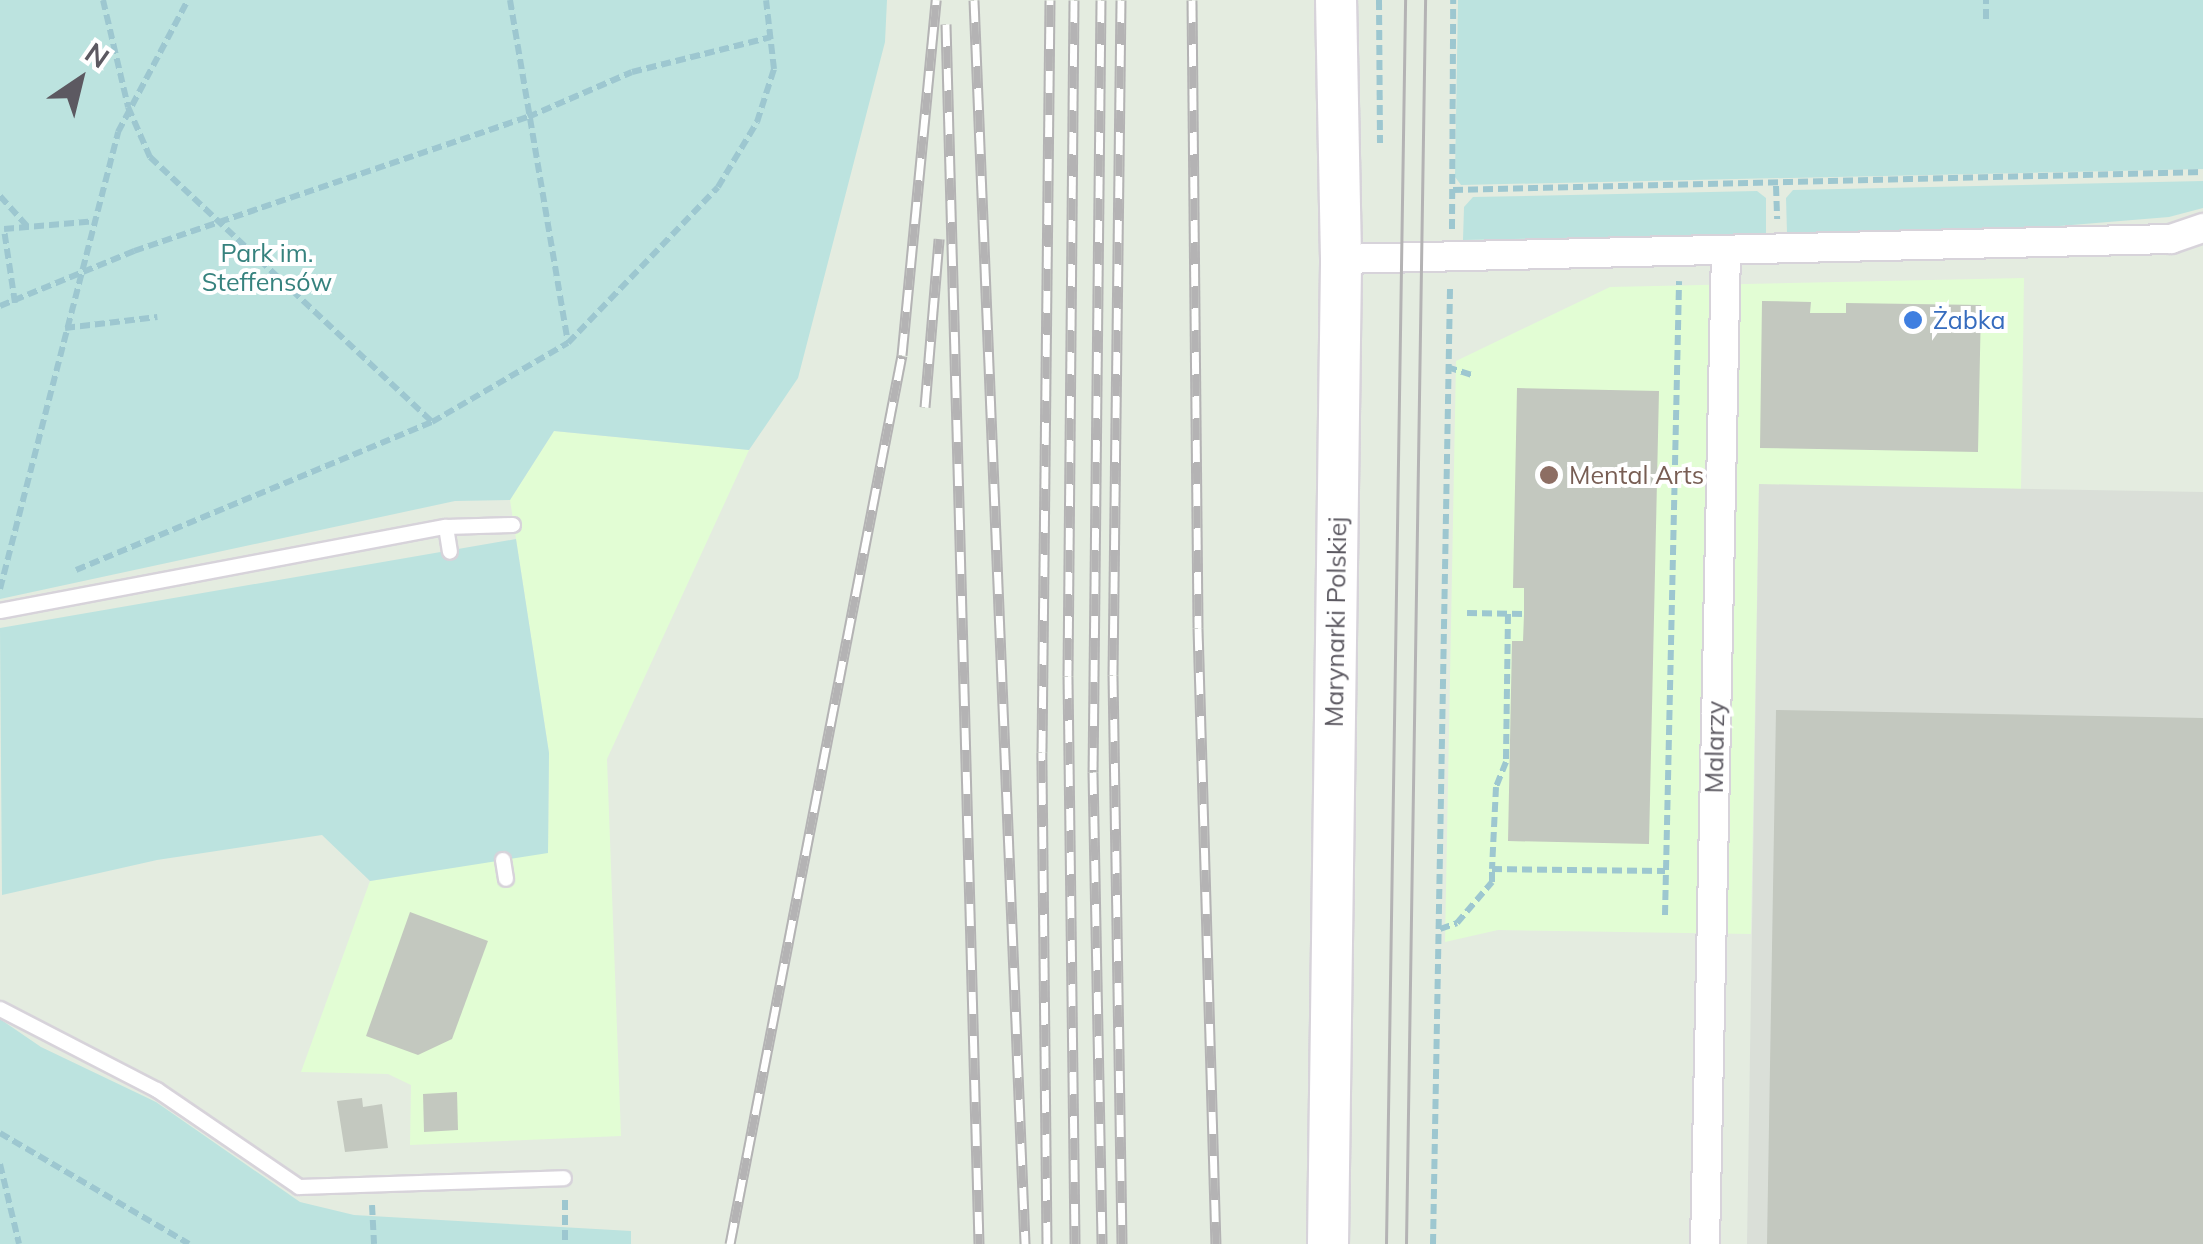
<!DOCTYPE html>
<html>
<head>
<meta charset="utf-8">
<style>
	body { margin:0 }
	#map { position:relative; width:2203px; height:1244px; overflow:hidden; background:#e4ece0; font-family:Mulish,sans-serif }
	div>[style] { position:absolute }
	.commercial>* { inset:0; background:#e2fdd4 }
	.industrial>* { inset:0; background:#dadfd8 }
	.green>* { inset:0; background:#bce3df }
	.building>* { inset:0; background:#c3c8bf }
	.path>* { height:6px; margin-top:-3px; transform-origin:0; background:repeating-linear-gradient(90deg,#9dc7d0 0 10px,transparent 0 15px) }
	.roads { filter:drop-shadow(2px 0 #d7d3da) drop-shadow(-2px 0 #d7d3da) drop-shadow(0 2px #d7d3da) drop-shadow(0 -2px #d7d3da) }
	.service>* { height:14px; margin:-7px; padding:0 7px; transform-origin:7px; border-radius:7px; background:#fff }
	.minor>* { height:28px; margin:-14px; padding:0 14px; transform-origin:14px; border-radius:14px; background:#fff }
	.secondary>* { height:40px; margin:-20px; padding:0 20px; transform-origin:20px; border-radius:20px; background:#fff }
	.tram>* { height:2.5px; margin:-1.25px; padding:0 1.25px; transform-origin:1.25px; border-radius:1.25px; background:#b4b3b4 }
	.rail>* { height:11px; margin-top:-5.5px; transform-origin:0; background:repeating-linear-gradient(90deg,#fff 0 22px,#b4b3b4 0 44px); box-sizing:border-box; border-block:2px solid #b4b3b4 }
	.dots>* { width:28px; height:28px; translate:-50% -50%; box-sizing:border-box; border:5px solid #fff; border-radius:50% }
	span { translate:-50% -50%; white-space:nowrap; text-align:center; line-height:1.15; -webkit-text-stroke:8px #fff; paint-order:stroke }
	.park-label { font-size:25px; color:#36827e }
	.shop-label { font-size:25px; color:#366cbe }
	.left { translate:0 -50%; text-align:left }
	.education-label { font-size:25px; color:#785e54 }
	.street-label { font-size:25px; color:#5c5961 }
	.north { position:absolute; left:30px; top:30px; width:100px; height:100px; -webkit-text-stroke:8px #fff; paint-order:stroke; rotate:35deg; font-size:28px; font-weight:700; line-height:40px; text-align:center; color:#5c5961 }
	.north::after { content:''; display:block; margin:auto; width:35px; height:45px; background:#5c5961; clip-path:polygon(50% 0,100% 100%,50% 72%,0 100%) }
</style>
</head>
<body>
<div id="map">
	<div class="commercial">
		<i style="clip-path:polygon(2024px 278px,2021px 489px,1759px 485px,1751px 934px,1498px 930px,1445px 942px,1456px 361px,1610px 287px)"></i>
		<i style="clip-path:polygon(554px 431px,749px 450px,607px 759px,621px 1136px,410px 1145px,411px 1085px,388px 1074px,301px 1072px,370px 881px,548px 852px,549px 753px,510px 500px)"></i>
	</div>
	<div class="industrial">
		<i style="clip-path:polygon(1759px 484px,2203px 492px,2203px 1244px,1747px 1244px)"></i>
	</div>
	<div class="green">
		<i style="clip-path:polygon(0 0,887px 0,885px 42px,798px 378px,749px 450px,554px 431px,510px 500px,455px 501px,0 599px)"></i>
		<i style="clip-path:polygon(1458px 0,2203px 0,2203px 169px,1461px 185px,1455px 177px)"></i>
		<i style="clip-path:polygon(2203px 181px,2203px 208px,2169px 217px,2035px 228px,1787px 233px,1786px 198px,1793px 190px)"></i>
		<i style="clip-path:polygon(1757px 191px,1766px 198px,1766px 234px,1463px 240px,1464px 207px,1473px 197px)"></i>
		<i style="clip-path:polygon(516px 539px,549px 753px,548px 853px,370px 881px,322px 835px,157px 860px,2px 895px,0 628px)"></i>
		<i style="clip-path:polygon(0 1019px,41px 1047px,156px 1102px,300px 1202px,354px 1215px,631px 1231px,631px 1244px,0 1244px)"></i>
	</div>
	<div class="building">
		<i style="clip-path:polygon(1762px 301px,1811px 302px,1810px 313px,1846px 313px,1846px 303px,1981px 305px,1978px 452px,1760px 448px)"></i>
		<i style="clip-path:polygon(1517px 388px,1659px 391px,1649px 844px,1508px 841px,1512px 641px,1523px 641px,1524px 614px,1524px 588px,1513px 588px)"></i>
		<i style="clip-path:polygon(1776px 710px,2203px 718px,2203px 1244px,1767px 1244px)"></i>
		<i style="clip-path:polygon(410px 912px,488px 941px,452px 1039px,418px 1055px,366px 1036px)"></i>
		<i style="clip-path:polygon(457px 1092px,458px 1130px,424px 1132px,423px 1094px)"></i>
		<i style="clip-path:polygon(362px 1098px,363px 1107px,382px 1104px,388px 1148px,345px 1152px,337px 1101px)"></i>
	</div>
	<div class="path">
		<i style="left:103px;top:0;width:110px;rotate:76.8deg"></i>
		<i style="left:128px;top:107px;width:55px;rotate:66.3deg"></i>
		<i style="left:150px;top:157px;width:387px;rotate:43.2deg"></i>
		<i style="left:510px;top:0;width:348px;rotate:80.4deg"></i>
		<i style="left:1379px;top:0;width:143px;rotate:89.6deg"></i>
		<i style="left:1986px;top:19px;width:19px;rotate:-90deg"></i>
		<i style="left:1776px;top:186px;width:33px;rotate:88deg"></i>
		<i style="left:1453px;top:190px;width:750px;rotate:-1.37deg"></i>
		<i style="left:0;top:196px;width:40px;rotate:48deg"></i>
		<i style="left:1452px;top:229px;width:229px;rotate:-89.7deg"></i>
		<i style="left:15px;top:303px;width:75px;rotate:-98.5deg"></i>
		<i style="left:4px;top:229px;width:93px;rotate:-4.9deg"></i>
		<i style="left:0;top:306px;width:145px;rotate:-22.3deg"></i>
		<i style="left:134px;top:251px;width:416px;rotate:-18.8deg"></i>
		<i style="left:528px;top:117px;width:113px;rotate:-23.4deg"></i>
		<i style="left:632px;top:72px;width:143px;rotate:-14.1deg"></i>
		<i style="left:65px;top:328px;width:93px;rotate:-6.8deg"></i>
		<i style="left:1447px;top:367px;width:29px;rotate:18deg"></i>
		<i style="left:76px;top:570px;width:386px;rotate:-22.6deg"></i>
		<i style="left:432px;top:422px;width:157px;rotate:-30.2deg"></i>
		<i style="left:568px;top:343px;width:216px;rotate:-46.1deg"></i>
		<i style="left:718px;top:187px;width:76px;rotate:-59deg"></i>
		<i style="left:757px;top:122px;width:56px;rotate:-72.2deg"></i>
		<i style="left:774px;top:69px;width:69px;rotate:-96.6deg"></i>
		<i style="left:0;top:589px;width:472px;rotate:-75.5deg"></i>
		<i style="left:118px;top:132px;width:149px;rotate:-62.1deg"></i>
		<i style="left:1467px;top:613px;width:57px;rotate:1deg"></i>
		<i style="left:1508px;top:614px;width:148px;rotate:90.8deg"></i>
		<i style="left:1506px;top:762px;width:27px;rotate:112deg"></i>
		<i style="left:1496px;top:787px;width:82px;rotate:92.8deg"></i>
		<i style="left:1492px;top:869px;width:173px;rotate:0.7deg"></i>
		<i style="left:1665px;top:915px;width:634px;rotate:-88.73deg"></i>
		<i style="left:1440px;top:929px;width:18px;rotate:-19deg"></i>
		<i style="left:1457px;top:923px;width:54px;rotate:-49.5deg"></i>
		<i style="left:1492px;top:882px;width:13px;rotate:-90deg"></i>
		<i style="left:0;top:1133px;width:219px;rotate:30.4deg"></i>
		<i style="left:0;top:1164px;width:82px;rotate:76.6deg"></i>
		<i style="left:565px;top:1200px;width:44px;rotate:90deg"></i>
		<i style="left:372px;top:1205px;width:39px;rotate:87deg"></i>
		<i style="left:1433px;top:1244px;width:958px;rotate:-88.98deg"></i>
	</div>
	<div class="roads">
		<div class="service">
			<i style="left:446px;top:527px;width:25px;rotate:81deg"></i>
			<i style="left:0;top:611px;width:454px;rotate:-10.7deg"></i>
			<i style="left:446px;top:527px;width:67px;rotate:-1.7deg"></i>
			<i style="left:503px;top:860px;width:19px;rotate:81deg"></i>
			<i style="left:0;top:1009px;width:177px;rotate:27.3deg"></i>
			<i style="left:157px;top:1090px;width:172px;rotate:34.3deg"></i>
			<i style="left:299px;top:1187px;width:265px;rotate:-1.9deg"></i>
		</div>
		<div class="minor">
			<i style="left:1341px;top:259px;width:830px;rotate:-1.38deg"></i>
			<i style="left:2171px;top:239px;width:34px;rotate:-19deg"></i>
			<i style="left:1705px;top:1244px;width:994px;rotate:-88.79deg"></i>
		</div>
		<div class="secondary">
			<i style="left:1328px;top:1244px;width:985px;rotate:-89.24deg"></i>
			<i style="left:1341px;top:259px;width:259px;rotate:-91.1deg"></i>
		</div>
	</div>
	<div class="tram">
		<i style="left:1386px;top:1244px;width:1244px;rotate:-89.12deg"></i>
		<i style="left:1406px;top:1244px;width:1244px;rotate:-89.12deg"></i>
	</div>
	<div class="rail">
		<i style="left:974px;top:0;width:1245px;rotate:87.65deg"></i>
		<i style="left:1074px;top:0;width:676px;rotate:90.51deg"></i>
		<i style="left:1068px;top:676px;width:568px;rotate:89.29deg"></i>
		<i style="left:1101px;top:0;width:772px;rotate:90.59deg"></i>
		<i style="left:1093px;top:772px;width:472px;rotate:88.9deg"></i>
		<i style="left:1121px;top:0;width:675px;rotate:90.68deg"></i>
		<i style="left:1113px;top:675px;width:569px;rotate:89.09deg"></i>
		<i style="left:1192px;top:0;width:628px;rotate:89.45deg"></i>
		<i style="left:1198px;top:628px;width:616px;rotate:88.33deg"></i>
		<i style="left:946px;top:24px;width:1220px;rotate:88.45deg"></i>
		<i style="left:925px;top:407px;width:169px;rotate:-85.2deg"></i>
		<i style="left:730px;top:1244px;width:905px;rotate:-79.05deg"></i>
		<i style="left:902px;top:355px;width:357px;rotate:-84.5deg"></i>
		<i style="left:1047px;top:1244px;width:492px;rotate:-90.6deg"></i>
		<i style="left:1042px;top:752px;width:752px;rotate:-89.39deg"></i>
	</div>
	<div class="dots">
		<i style="left:1913px;top:320px;background:#3f7fe0"></i>
		<i style="left:1549px;top:475px;background:#8d6e63"></i>
	</div>
	<div class="park-label">
		<span style="left:267px;top:268px">Park im.<br>Steffensów</span>
	</div>
	<div class="shop-label">
		<span class="left" style="left:1933px;top:320px">Żabka</span>
	</div>
	<div class="education-label">
		<span class="left" style="left:1569px;top:475px">Mental Arts</span>
	</div>
	<div class="street-label">
		<span style="left:1336px;top:622px;rotate:-89deg">Marynarki Polskiej</span>
		<span style="left:1715px;top:747px;rotate:-89deg">Malarzy</span>
	</div>
	<div class="north">N</div>
</div>
</body>
</html>
